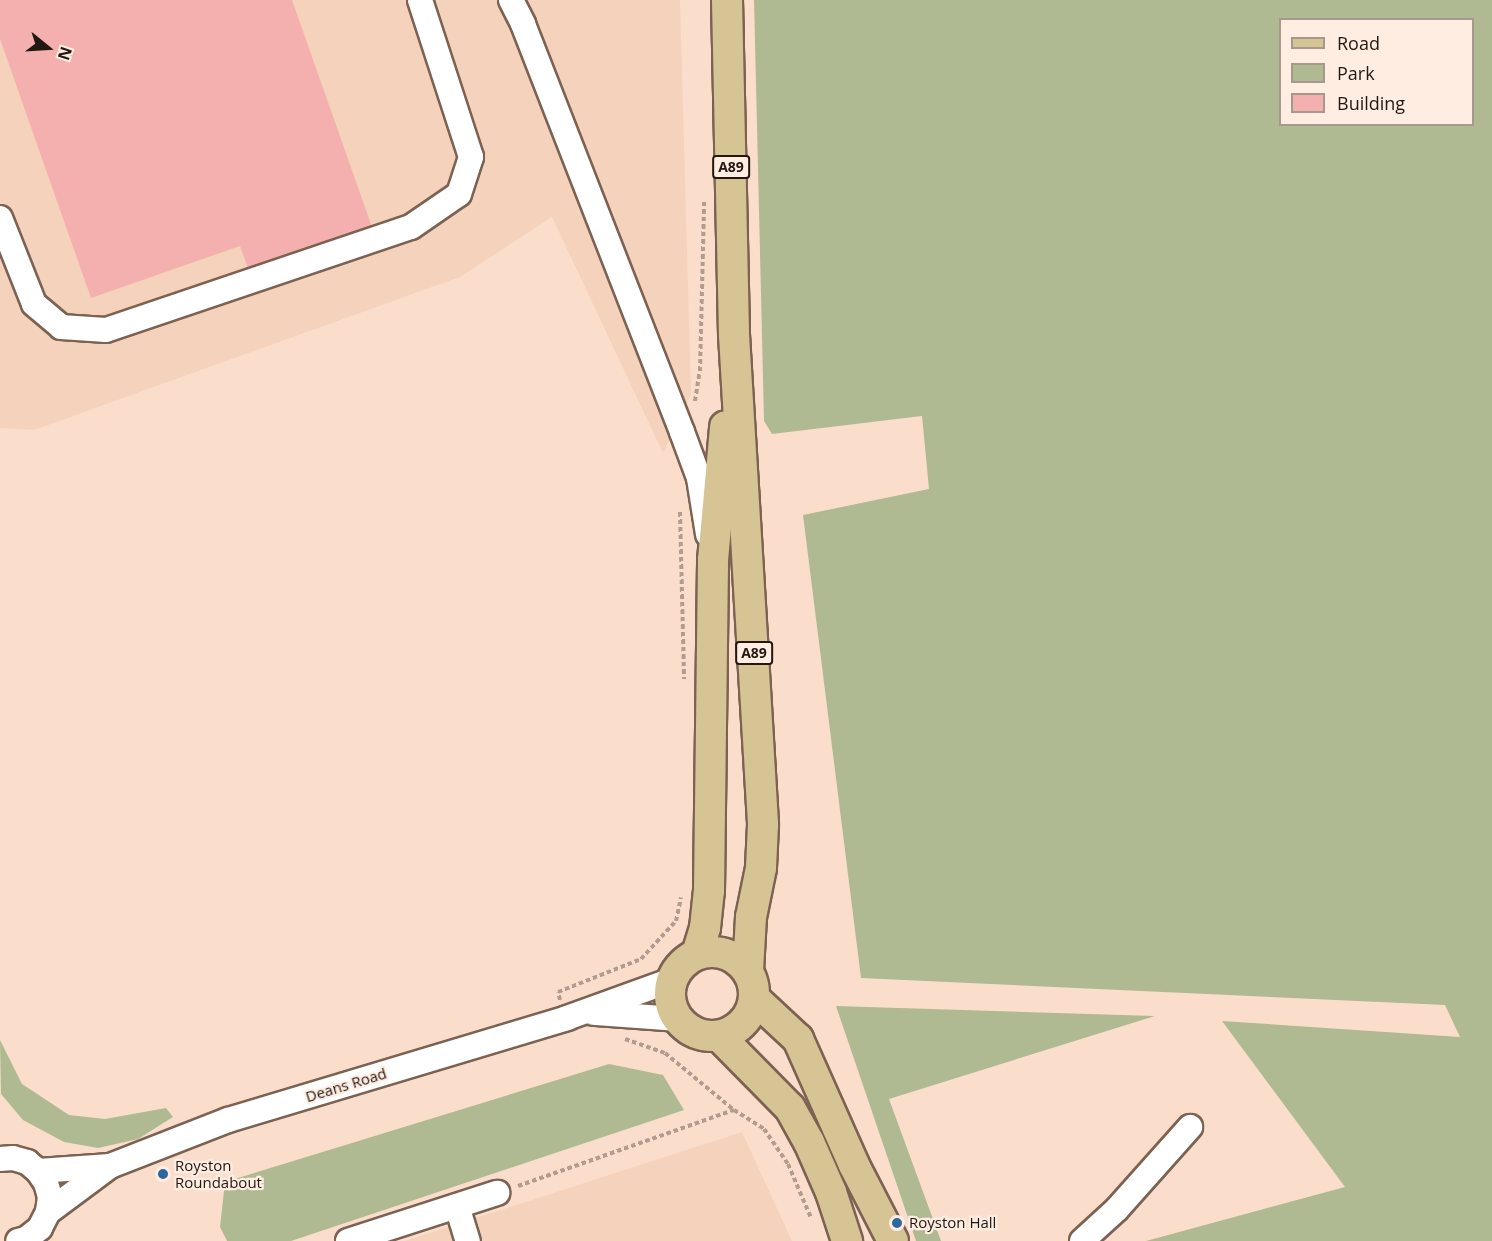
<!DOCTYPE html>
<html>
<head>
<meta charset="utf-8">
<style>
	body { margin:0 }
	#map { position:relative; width:1492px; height:1241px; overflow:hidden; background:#fadecb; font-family:"Open Sans",sans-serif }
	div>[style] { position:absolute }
	.built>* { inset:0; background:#f5d2bb }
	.green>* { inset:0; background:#afba92 }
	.building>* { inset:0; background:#f4b0ae }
	.path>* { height:4px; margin-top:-2px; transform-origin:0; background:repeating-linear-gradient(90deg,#b29c8d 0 4.5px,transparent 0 7.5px) }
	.roads { filter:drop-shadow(2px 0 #7b6252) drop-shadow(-2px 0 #7b6252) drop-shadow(0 2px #7b6252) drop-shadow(0 -2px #7b6252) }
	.minor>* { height:24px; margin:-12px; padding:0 12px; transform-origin:12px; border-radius:12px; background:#fff }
	.major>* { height:30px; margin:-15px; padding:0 15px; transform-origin:15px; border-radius:15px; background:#d7c494 }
	.major>.ring { margin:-15px; padding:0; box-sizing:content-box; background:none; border:30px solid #d7c494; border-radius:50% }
	.dots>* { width:16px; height:16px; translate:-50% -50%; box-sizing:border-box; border:3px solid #ffede2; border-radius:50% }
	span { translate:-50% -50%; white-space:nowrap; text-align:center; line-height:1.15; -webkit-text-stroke:4.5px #ffede2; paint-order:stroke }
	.shield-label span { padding:2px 4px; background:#ffede2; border:2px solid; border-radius:4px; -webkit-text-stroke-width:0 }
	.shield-label { font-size:14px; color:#221811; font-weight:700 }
	.street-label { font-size:15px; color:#221811 }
	.poi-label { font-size:15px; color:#221811 }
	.left { translate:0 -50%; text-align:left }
	.legend { position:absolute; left:1279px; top:18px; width:195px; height:108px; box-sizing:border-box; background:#ffede2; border:2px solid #a7988e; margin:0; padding:8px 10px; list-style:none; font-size:18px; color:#221811 }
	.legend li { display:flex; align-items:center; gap:12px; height:30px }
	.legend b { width:30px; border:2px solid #a7988e }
	.north { position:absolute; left:18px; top:18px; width:60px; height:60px; -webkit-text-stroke:4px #ffede2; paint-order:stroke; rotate:108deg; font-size:16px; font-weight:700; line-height:24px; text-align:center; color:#221811 }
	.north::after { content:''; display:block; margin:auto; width:21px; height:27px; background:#221811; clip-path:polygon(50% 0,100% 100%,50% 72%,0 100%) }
</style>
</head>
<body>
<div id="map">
	<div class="built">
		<i style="clip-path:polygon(0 0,680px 0,691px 394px,663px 453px,552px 217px,460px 277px,34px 430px,0 428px)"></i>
		<i style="clip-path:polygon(742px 1132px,792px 1241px,405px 1241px)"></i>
	</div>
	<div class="green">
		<i style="clip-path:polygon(evenodd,754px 0,1492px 0,1492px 1241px,1146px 1241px,1345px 1187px,1222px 1021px,1460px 1037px,1445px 1005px,861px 978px,803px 515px,929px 489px,922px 416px,772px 434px,764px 421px,754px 0,1280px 20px,1472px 20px,1472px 124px,1280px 124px,1280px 20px)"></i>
		<i style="clip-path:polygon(836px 1006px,1155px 1016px,889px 1099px,941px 1241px,916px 1241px)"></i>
		<i style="clip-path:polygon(0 1040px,22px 1084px,69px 1115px,105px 1119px,166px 1108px,173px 1117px,138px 1139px,98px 1148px,64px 1142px,23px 1120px,1px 1094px)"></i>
		<i style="clip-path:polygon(609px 1064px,663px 1075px,684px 1110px,291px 1241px,227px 1241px,220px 1227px,225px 1182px)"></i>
	</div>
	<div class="building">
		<i style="clip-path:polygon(0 0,292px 0,372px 227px,249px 271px,240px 246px,91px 298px,0 39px)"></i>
	</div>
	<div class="path">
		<i style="left:695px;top:401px;width:30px;rotate:-81deg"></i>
		<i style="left:700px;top:371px;width:169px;rotate:-88.6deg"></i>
		<i style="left:680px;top:512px;width:167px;rotate:88.6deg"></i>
		<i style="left:560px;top:1000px;width:8px;rotate:-104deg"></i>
		<i style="left:558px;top:992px;width:89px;rotate:-21.7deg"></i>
		<i style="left:641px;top:959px;width:52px;rotate:-47.4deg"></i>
		<i style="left:676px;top:921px;width:24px;rotate:-78deg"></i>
		<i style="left:625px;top:1039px;width:42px;rotate:19.3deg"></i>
		<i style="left:665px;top:1053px;width:89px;rotate:39.6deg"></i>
		<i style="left:734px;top:1110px;width:36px;rotate:32deg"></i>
		<i style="left:764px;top:1129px;width:42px;rotate:55.6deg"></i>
		<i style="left:788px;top:1164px;width:59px;rotate:66.9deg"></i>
		<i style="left:518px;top:1186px;width:229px;rotate:-19.4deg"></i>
	</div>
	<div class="roads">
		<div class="minor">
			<i style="left:511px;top:0;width:27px;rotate:63deg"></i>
			<i style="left:523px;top:24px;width:438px;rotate:68.7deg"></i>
			<i style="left:682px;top:432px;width:49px;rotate:69.7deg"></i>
			<i style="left:699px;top:478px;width:57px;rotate:80.9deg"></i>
			<i style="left:0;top:218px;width:92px;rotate:68.4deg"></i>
			<i style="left:34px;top:304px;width:35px;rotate:40deg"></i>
			<i style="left:61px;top:327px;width:45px;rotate:3.8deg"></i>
			<i style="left:106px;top:330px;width:322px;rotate:-18.7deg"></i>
			<i style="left:411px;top:227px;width:58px;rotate:-34.5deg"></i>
			<i style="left:459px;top:194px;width:39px;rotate:-72deg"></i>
			<i style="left:471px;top:157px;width:165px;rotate:-108deg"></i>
			<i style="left:594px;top:1013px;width:84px;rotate:4.1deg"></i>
			<i style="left:0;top:1159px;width:13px;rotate:-4deg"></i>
			<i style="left:13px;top:1158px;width:15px;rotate:16deg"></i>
			<i style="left:27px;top:1162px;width:14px;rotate:39deg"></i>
			<i style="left:38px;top:1171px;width:14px;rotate:56deg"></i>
			<i style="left:46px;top:1183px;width:15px;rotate:74deg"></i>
			<i style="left:50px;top:1197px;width:15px;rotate:98deg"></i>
			<i style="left:48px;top:1212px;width:18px;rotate:117deg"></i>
			<i style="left:40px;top:1228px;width:18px;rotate:142deg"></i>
			<i style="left:26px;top:1239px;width:8px;rotate:166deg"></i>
			<i style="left:38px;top:1171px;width:72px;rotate:-4deg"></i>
			<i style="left:457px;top:1206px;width:37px;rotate:73deg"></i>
			<i style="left:48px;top:1212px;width:77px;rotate:-36.6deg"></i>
			<i style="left:110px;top:1166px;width:127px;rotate:-21.3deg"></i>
			<i style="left:228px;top:1120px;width:354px;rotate:-16.7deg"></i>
			<i style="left:567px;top:1018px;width:112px;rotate:-19.9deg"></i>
			<i style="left:348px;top:1241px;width:157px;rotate:-17.9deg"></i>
			<i style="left:1082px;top:1241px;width:47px;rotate:-42.4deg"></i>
			<i style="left:1117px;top:1209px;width:110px;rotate:-48.3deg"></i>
		</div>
		<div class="major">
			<i style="left:727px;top:0;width:335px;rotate:88.8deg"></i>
			<i style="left:734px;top:335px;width:491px;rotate:86.6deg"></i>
			<i style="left:763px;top:825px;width:43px;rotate:92.7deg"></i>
			<i style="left:761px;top:868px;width:50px;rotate:101.5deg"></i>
			<i style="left:751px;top:917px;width:53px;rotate:93.2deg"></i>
			<i class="ring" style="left:670px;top:952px;width:54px;height:54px"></i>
			<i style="left:697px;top:954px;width:27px;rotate:-73deg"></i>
			<i style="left:705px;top:928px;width:37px;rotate:-84deg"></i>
			<i style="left:709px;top:891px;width:331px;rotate:-89.3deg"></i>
			<i style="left:713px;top:560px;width:134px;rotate:-84.8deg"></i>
			<i style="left:755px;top:999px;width:59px;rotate:42.9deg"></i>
			<i style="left:798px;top:1039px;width:138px;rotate:66deg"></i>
			<i style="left:854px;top:1165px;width:85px;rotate:62.8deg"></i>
			<i style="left:719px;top:1036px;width:101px;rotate:45.4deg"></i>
			<i style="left:790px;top:1108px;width:39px;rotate:61deg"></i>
			<i style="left:809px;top:1142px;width:55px;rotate:66.3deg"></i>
			<i style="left:831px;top:1192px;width:52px;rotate:71.9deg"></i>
		</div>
	</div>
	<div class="dots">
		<i style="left:163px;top:1174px;background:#2a689f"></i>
		<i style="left:897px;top:1223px;background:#2a689f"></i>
	</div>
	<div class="shield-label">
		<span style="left:731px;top:167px">A89</span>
		<span style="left:754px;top:653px">A89</span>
	</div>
	<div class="street-label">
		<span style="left:346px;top:1085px;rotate:-17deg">Deans Road</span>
	</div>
	<div class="poi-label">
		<span class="left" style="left:175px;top:1174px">Royston<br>Roundabout</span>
		<span class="left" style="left:909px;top:1223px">Royston Hall</span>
	</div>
	<ul class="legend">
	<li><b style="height:8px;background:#d7c494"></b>Road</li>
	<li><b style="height:16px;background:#afba92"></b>Park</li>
	<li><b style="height:16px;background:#f4b0ae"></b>Building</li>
	</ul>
	<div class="north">N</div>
</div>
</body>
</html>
